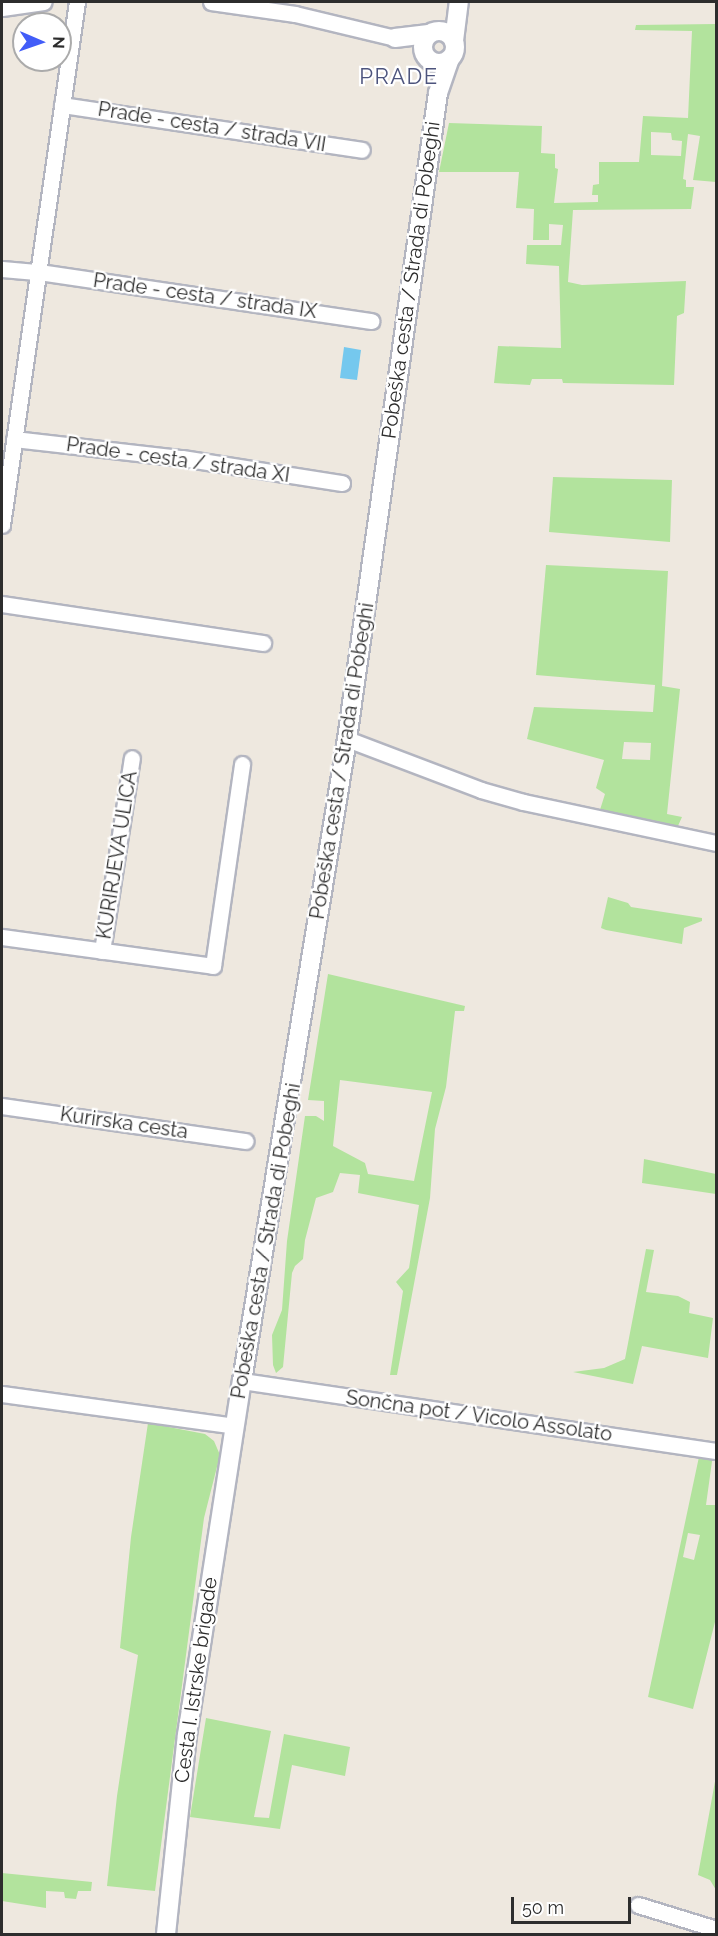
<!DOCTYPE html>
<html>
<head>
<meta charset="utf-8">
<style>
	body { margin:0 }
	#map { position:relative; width:718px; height:1936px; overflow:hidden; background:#eee8df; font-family:Raleway,sans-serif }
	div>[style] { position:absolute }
	.green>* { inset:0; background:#b2e39d }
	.water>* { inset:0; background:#75c8ee }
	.roads { filter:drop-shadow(2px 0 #b3b5c0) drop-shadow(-2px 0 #b3b5c0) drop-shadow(0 2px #b3b5c0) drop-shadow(0 -2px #b3b5c0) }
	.minor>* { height:15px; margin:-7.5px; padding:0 7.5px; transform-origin:7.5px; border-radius:7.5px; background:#fff }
	.tertiary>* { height:18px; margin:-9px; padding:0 9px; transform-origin:9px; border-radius:9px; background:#fff }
	.tertiary>.ring { margin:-9px; padding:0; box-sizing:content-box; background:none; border:18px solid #fff; border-radius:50% }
	span { translate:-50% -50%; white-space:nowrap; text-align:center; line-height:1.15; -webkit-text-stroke:4.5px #fff; paint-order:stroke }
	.street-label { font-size:20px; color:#2d2d2d }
	.quarter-label { font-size:22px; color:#4d547d; letter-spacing:1.5px }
	.frame { position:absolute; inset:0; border:3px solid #2d2d2d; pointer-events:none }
	.north { position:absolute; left:12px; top:12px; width:60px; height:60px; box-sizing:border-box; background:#fff; border:2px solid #ababab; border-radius:50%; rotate:92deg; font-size:16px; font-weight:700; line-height:24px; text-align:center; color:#2d2d2d }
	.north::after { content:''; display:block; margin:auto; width:21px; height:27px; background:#425df8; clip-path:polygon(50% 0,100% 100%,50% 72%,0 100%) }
	.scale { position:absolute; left:511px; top:1897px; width:120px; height:27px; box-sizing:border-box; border:3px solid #2d2d2d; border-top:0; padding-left:8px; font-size:18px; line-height:21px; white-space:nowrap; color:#2d2d2d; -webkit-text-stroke:4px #fff; paint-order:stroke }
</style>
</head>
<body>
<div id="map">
	<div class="green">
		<i style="clip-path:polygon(evenodd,716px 24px,716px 182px,693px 180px,700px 136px,688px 134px,683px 179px,686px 180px,686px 187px,694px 187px,691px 209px,573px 210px,568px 282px,582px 285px,686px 281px,684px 313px,677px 316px,674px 385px,563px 383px,562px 379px,532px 379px,530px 385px,494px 383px,498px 346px,561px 348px,559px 266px,526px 264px,527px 245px,561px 245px,563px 225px,549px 224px,549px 240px,533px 240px,534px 209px,516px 208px,519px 172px,439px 172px,449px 123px,542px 126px,541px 153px,555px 154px,555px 168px,558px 169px,554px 203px,598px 202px,598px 195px,592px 195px,593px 185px,599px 184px,599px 162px,639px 162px,643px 116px,688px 118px,692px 31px,635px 30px,636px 25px,716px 24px,651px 132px,671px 133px,672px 140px,682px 141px,681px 156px,651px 155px,651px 132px)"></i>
		<i style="clip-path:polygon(553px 477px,672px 480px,670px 542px,549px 532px)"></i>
		<i style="clip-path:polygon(evenodd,546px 565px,668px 571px,662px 686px,680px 689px,667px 814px,682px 817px,677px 828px,599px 813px,605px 794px,596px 788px,604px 760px,527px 739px,534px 707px,653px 712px,655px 685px,536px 675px,546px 565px,624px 742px,651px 743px,650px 760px,622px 759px,624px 742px)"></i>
		<i style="clip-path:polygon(608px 897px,628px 903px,631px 907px,702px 918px,702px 921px,684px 928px,682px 944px,606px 930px,601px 928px)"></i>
		<i style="clip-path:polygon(evenodd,328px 974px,465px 1006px,464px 1011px,455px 1011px,446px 1087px,435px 1129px,430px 1198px,397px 1375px,390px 1375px,403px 1291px,396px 1282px,409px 1268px,419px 1205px,358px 1193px,360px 1175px,340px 1173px,333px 1192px,316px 1198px,305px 1240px,303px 1259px,295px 1266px,292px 1273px,283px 1367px,276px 1373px,273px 1365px,272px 1335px,282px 1310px,287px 1241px,305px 1116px,316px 1116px,324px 1121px,324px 1101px,308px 1100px,328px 974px,340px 1080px,432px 1092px,414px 1181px,368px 1174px,365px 1163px,333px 1146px,340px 1080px)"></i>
		<i style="clip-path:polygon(644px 1159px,716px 1174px,716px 1194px,642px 1183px)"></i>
		<i style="clip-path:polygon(646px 1249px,654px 1250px,646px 1292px,678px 1296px,690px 1302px,689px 1313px,713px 1318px,708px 1358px,642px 1346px,633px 1384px,573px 1372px,604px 1368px,625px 1359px)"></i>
		<i style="clip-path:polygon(148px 1423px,205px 1434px,214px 1441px,220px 1455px,204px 1518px,155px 1891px,107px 1886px,117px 1796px,138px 1655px,120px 1648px,131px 1537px)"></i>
		<i style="clip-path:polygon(evenodd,700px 1452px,713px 1454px,706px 1505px,716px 1505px,716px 1618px,693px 1709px,648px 1697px,700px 1452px,688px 1533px,700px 1535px,694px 1560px,683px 1557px,688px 1533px)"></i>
		<i style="clip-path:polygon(206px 1718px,271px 1731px,254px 1817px,269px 1818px,284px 1734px,350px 1747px,345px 1776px,292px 1765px,280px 1829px,190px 1817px)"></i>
		<i style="clip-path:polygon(716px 1776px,716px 1890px,710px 1880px,698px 1875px)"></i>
		<i style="clip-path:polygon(2px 1873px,92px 1882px,91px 1891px,78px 1891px,76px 1899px,65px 1898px,64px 1892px,46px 1891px,46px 1908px,2px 1901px)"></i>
	</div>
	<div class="water">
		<i style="clip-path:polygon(344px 347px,361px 350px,357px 380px,340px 378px)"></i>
	</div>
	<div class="roads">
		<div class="minor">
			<i style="left:211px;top:2px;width:85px;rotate:8.1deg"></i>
			<i style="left:295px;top:14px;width:103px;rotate:13.5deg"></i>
			<i style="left:2px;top:8px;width:42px;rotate:-8.1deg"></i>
			<i style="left:62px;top:105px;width:303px;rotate:8.5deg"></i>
			<i style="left:2px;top:269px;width:37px;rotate:5deg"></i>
			<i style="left:39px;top:272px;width:336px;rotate:8.4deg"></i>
			<i style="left:14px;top:439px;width:169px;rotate:6.5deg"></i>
			<i style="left:182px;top:458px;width:162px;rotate:8.9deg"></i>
			<i style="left:2px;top:525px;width:528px;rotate:-81.84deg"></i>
			<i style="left:2px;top:604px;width:264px;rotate:8.5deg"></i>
			<i style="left:347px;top:739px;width:143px;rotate:20.8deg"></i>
			<i style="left:481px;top:790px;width:44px;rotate:15.9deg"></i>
			<i style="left:523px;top:802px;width:197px;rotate:12deg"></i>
			<i style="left:2px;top:937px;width:213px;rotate:7.8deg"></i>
			<i style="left:213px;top:966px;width:204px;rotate:-81.8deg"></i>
			<i style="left:102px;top:951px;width:195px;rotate:-81.2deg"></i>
			<i style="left:2px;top:1106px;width:246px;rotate:8.2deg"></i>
			<i style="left:242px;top:1381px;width:479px;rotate:8.4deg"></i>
			<i style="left:2px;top:1394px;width:235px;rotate:7.8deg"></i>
			<i style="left:638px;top:1905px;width:82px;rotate:17.1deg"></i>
		</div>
		<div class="tertiary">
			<i class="ring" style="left:423px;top:31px;width:14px;height:14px"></i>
			<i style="left:395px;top:38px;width:34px;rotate:-7deg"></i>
			<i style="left:454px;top:41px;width:39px;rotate:-83deg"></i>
			<i style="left:166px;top:1934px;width:200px;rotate:-84deg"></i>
			<i style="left:187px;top:1735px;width:358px;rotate:-81.2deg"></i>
			<i style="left:242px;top:1381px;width:651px;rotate:-80.71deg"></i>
			<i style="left:347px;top:739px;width:652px;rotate:-81.98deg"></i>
			<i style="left:438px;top:93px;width:36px;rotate:-71deg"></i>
		</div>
	</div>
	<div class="street-label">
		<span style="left:212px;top:127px;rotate:9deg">Prade - cesta / strada VII</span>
		<span style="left:411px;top:280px;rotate:-82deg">Pobeška cesta / Strada di Pobeghi</span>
		<span style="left:205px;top:296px;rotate:8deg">Prade - cesta / strada IX</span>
		<span style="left:178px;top:460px;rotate:8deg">Prade - cesta / strada XI</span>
		<span style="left:342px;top:761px;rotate:-81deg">Pobeška cesta / Strada di Pobeghi</span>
		<span style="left:117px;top:855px;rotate:-81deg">KURIRJEVA ULICA</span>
		<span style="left:124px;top:1123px;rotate:8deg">Kurirska cesta</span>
		<span style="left:266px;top:1241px;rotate:-80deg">Pobeška cesta / Strada di Pobeghi</span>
		<span style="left:479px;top:1416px;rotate:8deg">Sončna pot / Vicolo Assolato</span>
		<span style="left:196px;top:1680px;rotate:-82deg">Cesta I. Istrske brigade</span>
	</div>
	<div class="quarter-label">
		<span style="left:399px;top:77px">PRADE</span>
	</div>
	<div class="frame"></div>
	<div class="north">N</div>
	<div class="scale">50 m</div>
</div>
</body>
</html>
